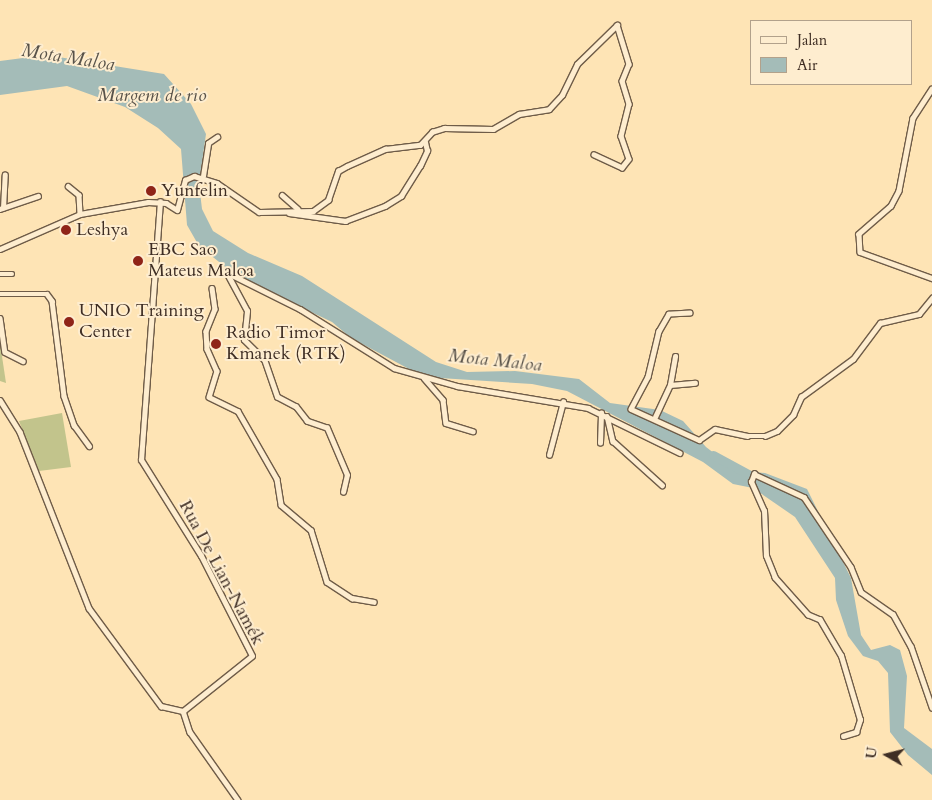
<!DOCTYPE html>
<html>
<head>
<meta charset="utf-8">
<style>
	body { margin:0 }
	#map { position:relative; width:932px; height:800px; overflow:hidden; background:#fee4b5; font-family:Cardo,serif }
	div>[style] { position:absolute }
	.green>* { inset:0; background:#c2c48c }
	.water>* { inset:0; background:#a4bcb8 }
	.river>* { height:9px; margin:-4.5px; padding:0 4.5px; transform-origin:4.5px; border-radius:4.5px; background:#a4bcb8 }
	.roads { filter:drop-shadow(1px 0 #6f5c48) drop-shadow(-1px 0 #6f5c48) drop-shadow(0 1px #6f5c48) drop-shadow(0 -1px #6f5c48) }
	.street>* { height:4.5px; margin:-2.25px; padding:0 2.25px; transform-origin:2.25px; border-radius:2.25px; background:#feedcf }
	.dots>* { width:14px; height:14px; translate:-50% -50%; box-sizing:border-box; border:2px solid #feedcf; border-radius:50% }
	span { translate:-50% -50%; white-space:nowrap; text-align:center; line-height:1.15; -webkit-text-stroke:4px #feedcf; paint-order:stroke }
	.poi-label { font-size:18px; color:#3f2e24 }
	.left { translate:0 -50%; text-align:left }
	.street-label { font-size:18px; color:#3f2e24 }
	.water-label { font-size:19px; color:#585249; font-style:italic }
	.legend { position:absolute; left:750px; top:20px; width:162px; height:65px; box-sizing:border-box; background:#feedcf; border:1px solid #b2a18b; margin:0; padding:6px 9px; list-style:none; font-size:15px; color:#3f2e24 }
	.legend li { display:flex; align-items:center; gap:10px; height:25px }
	.legend b { width:25px; border:1px solid #b2a18b }
	.north { position:absolute; left:862px; top:730px; width:50px; height:50px; -webkit-text-stroke:4px #feedcf; paint-order:stroke; rotate:278deg; font-size:14px; font-weight:700; line-height:20px; text-align:center; color:#3f2e24 }
	.north::after { content:''; display:block; margin:auto; width:18px; height:22px; background:#3f2e24; clip-path:polygon(50% 0,100% 100%,50% 72%,0 100%) }
</style>
</head>
<body>
<div id="map">
	<div class="green">
		<i style="clip-path:polygon(0 343px,6px 383px,0 381px)"></i>
		<i style="clip-path:polygon(62px 413px,71px 467px,39px 471px,19px 421px)"></i>
	</div>
	<div class="water">
		<i style="clip-path:polygon(46px 55px,164px 74px,191px 104px,206px 134px,199px 184px,202px 209px,213px 231px,248px 253px,302px 276px,436px 362px,467px 372px,515px 371px,579px 379px,610px 403px,660px 410px,683px 421px,706px 447px,736px 470px,765px 473px,807px 489px,851px 578px,861px 635px,871px 650px,890px 645px,900px 650px,907px 676px,904px 728px,932px 749px,932px 775px,908px 755px,890px 732px,888px 673px,878px 661px,863px 656px,848px 636px,836px 600px,835px 578px,795px 517px,753px 488px,733px 484px,703px 462px,567px 391px,532px 384px,424px 377px,351px 338px,332px 322px,238px 277px,199px 246px,187px 225px,181px 149px,158px 128px,125px 107px,67px 86px,0 95px,0 61px)"></i>
	</div>
	<div class="river">
		<i style="left:713px;top:455px;width:44px;rotate:28.3deg"></i>
	</div>
	<div class="roads">
		<div class="street">
			<i style="left:932px;top:89px;width:35px;rotate:123deg"></i>
			<i style="left:913px;top:118px;width:74px;rotate:100.9deg"></i>
			<i style="left:899px;top:191px;width:17px;rotate:118deg"></i>
			<i style="left:891px;top:206px;width:43px;rotate:138.8deg"></i>
			<i style="left:859px;top:234px;width:18px;rotate:87deg"></i>
			<i style="left:860px;top:252px;width:77px;rotate:19.9deg"></i>
			<i style="left:203px;top:176px;width:33px;rotate:-81deg"></i>
			<i style="left:208px;top:143px;width:11px;rotate:-34deg"></i>
			<i style="left:68px;top:186px;width:14px;rotate:39deg"></i>
			<i style="left:79px;top:195px;width:19px;rotate:87deg"></i>
			<i style="left:282px;top:195px;width:21px;rotate:41deg"></i>
			<i style="left:3px;top:208px;width:33px;rotate:-87deg"></i>
			<i style="left:0;top:209px;width:40px;rotate:-18.9deg"></i>
			<i style="left:289px;top:213px;width:57px;rotate:8.1deg"></i>
			<i style="left:345px;top:221px;width:43px;rotate:-20.6deg"></i>
			<i style="left:385px;top:206px;width:19px;rotate:-32deg"></i>
			<i style="left:401px;top:196px;width:36px;rotate:-58deg"></i>
			<i style="left:420px;top:166px;width:17px;rotate:-65deg"></i>
			<i style="left:427px;top:151px;width:9px;rotate:-103deg"></i>
			<i style="left:0;top:249px;width:87px;rotate:-23.6deg"></i>
			<i style="left:80px;top:214px;width:69px;rotate:-10deg"></i>
			<i style="left:148px;top:202px;width:18px;rotate:3deg"></i>
			<i style="left:166px;top:203px;width:13px;rotate:32deg"></i>
			<i style="left:177px;top:210px;width:31px;rotate:-75deg"></i>
			<i style="left:185px;top:180px;width:10px;rotate:-24deg"></i>
			<i style="left:194px;top:176px;width:24px;rotate:17deg"></i>
			<i style="left:217px;top:183px;width:51px;rotate:34.6deg"></i>
			<i style="left:259px;top:212px;width:54px;rotate:-1.1deg"></i>
			<i style="left:313px;top:211px;width:19px;rotate:-36deg"></i>
			<i style="left:328px;top:200px;width:31px;rotate:-71deg"></i>
			<i style="left:338px;top:171px;width:10px;rotate:-29deg"></i>
			<i style="left:347px;top:166px;width:42px;rotate:-24.1deg"></i>
			<i style="left:385px;top:149px;width:35px;rotate:-7deg"></i>
			<i style="left:420px;top:145px;width:18px;rotate:-47deg"></i>
			<i style="left:432px;top:132px;width:13px;rotate:-18deg"></i>
			<i style="left:444px;top:128px;width:49px;rotate:1.2deg"></i>
			<i style="left:493px;top:129px;width:30px;rotate:-30deg"></i>
			<i style="left:519px;top:114px;width:30px;rotate:-9deg"></i>
			<i style="left:549px;top:109px;width:19px;rotate:-47deg"></i>
			<i style="left:562px;top:95px;width:34px;rotate:-64deg"></i>
			<i style="left:577px;top:64px;width:56px;rotate:-44.3deg"></i>
			<i style="left:617px;top:25px;width:41px;rotate:72.9deg"></i>
			<i style="left:629px;top:64px;width:18px;rotate:112deg"></i>
			<i style="left:622px;top:81px;width:24px;rotate:73deg"></i>
			<i style="left:629px;top:104px;width:33px;rotate:104deg"></i>
			<i style="left:621px;top:136px;width:24px;rotate:71deg"></i>
			<i style="left:629px;top:159px;width:11px;rotate:128deg"></i>
			<i style="left:622px;top:168px;width:31px;rotate:-155deg"></i>
			<i style="left:0;top:274px;width:12px"></i>
			<i style="left:212px;top:288px;width:21px;rotate:82deg"></i>
			<i style="left:215px;top:309px;width:24px;rotate:112deg"></i>
			<i style="left:206px;top:331px;width:18px;rotate:87deg"></i>
			<i style="left:207px;top:349px;width:24px;rotate:66deg"></i>
			<i style="left:217px;top:371px;width:27px;rotate:107deg"></i>
			<i style="left:209px;top:397px;width:32px;rotate:26deg"></i>
			<i style="left:238px;top:411px;width:78px;rotate:60.2deg"></i>
			<i style="left:277px;top:479px;width:26px;rotate:81deg"></i>
			<i style="left:281px;top:505px;width:39px;rotate:40deg"></i>
			<i style="left:311px;top:530px;width:54px;rotate:72.9deg"></i>
			<i style="left:327px;top:582px;width:30px;rotate:33deg"></i>
			<i style="left:352px;top:598px;width:22px;rotate:10deg"></i>
			<i style="left:0;top:294px;width:47px"></i>
			<i style="left:47px;top:294px;width:9px;rotate:54deg"></i>
			<i style="left:52px;top:301px;width:96px;rotate:82.8deg"></i>
			<i style="left:64px;top:396px;width:31px;rotate:71deg"></i>
			<i style="left:74px;top:425px;width:26px;rotate:54deg"></i>
			<i style="left:690px;top:313px;width:21px;rotate:177deg"></i>
			<i style="left:669px;top:314px;width:20px;rotate:120deg"></i>
			<i style="left:659px;top:331px;width:47px;rotate:103.4deg"></i>
			<i style="left:648px;top:377px;width:36px;rotate:118deg"></i>
			<i style="left:631px;top:409px;width:75px;rotate:24.5deg"></i>
			<i style="left:699px;top:440px;width:19px;rotate:-35deg"></i>
			<i style="left:715px;top:429px;width:33px;rotate:12deg"></i>
			<i style="left:747px;top:436px;width:18px"></i>
			<i style="left:765px;top:436px;width:13px;rotate:-23deg"></i>
			<i style="left:777px;top:431px;width:23px;rotate:-45deg"></i>
			<i style="left:793px;top:415px;width:20px;rotate:-66deg"></i>
			<i style="left:801px;top:397px;width:64px;rotate:-36.2deg"></i>
			<i style="left:853px;top:359px;width:45px;rotate:-53.1deg"></i>
			<i style="left:880px;top:323px;width:40px;rotate:-13deg"></i>
			<i style="left:919px;top:314px;width:21px;rotate:-51deg"></i>
			<i style="left:0;top:318px;width:34px;rotate:82deg"></i>
			<i style="left:5px;top:352px;width:20px;rotate:27deg"></i>
			<i style="left:424px;top:378px;width:29px;rotate:49deg"></i>
			<i style="left:443px;top:400px;width:23px;rotate:83deg"></i>
			<i style="left:446px;top:423px;width:28px;rotate:17deg"></i>
			<i style="left:670px;top:385px;width:25px;rotate:-5deg"></i>
			<i style="left:0;top:400px;width:38px;rotate:58deg"></i>
			<i style="left:20px;top:432px;width:189px;rotate:68.6deg"></i>
			<i style="left:89px;top:608px;width:122px;rotate:53.7deg"></i>
			<i style="left:161px;top:706px;width:23px;rotate:13deg"></i>
			<i style="left:183px;top:711px;width:88px;rotate:-38.6deg"></i>
			<i style="left:252px;top:656px;width:112px;rotate:-117deg"></i>
			<i style="left:201px;top:556px;width:113px;rotate:-122deg"></i>
			<i style="left:141px;top:460px;width:259px;rotate:-85.8deg"></i>
			<i style="left:607px;top:416px;width:26px;rotate:77deg"></i>
			<i style="left:613px;top:441px;width:66px;rotate:41.9deg"></i>
			<i style="left:655px;top:417px;width:35px;rotate:-65deg"></i>
			<i style="left:670px;top:385px;width:29px;rotate:-80deg"></i>
			<i style="left:600px;top:443px;width:30px;rotate:-88deg"></i>
			<i style="left:549px;top:455px;width:55px;rotate:-75.2deg"></i>
			<i style="left:343px;top:492px;width:17px;rotate:-77deg"></i>
			<i style="left:347px;top:475px;width:51px;rotate:-113.1deg"></i>
			<i style="left:327px;top:428px;width:21px;rotate:-161deg"></i>
			<i style="left:307px;top:421px;width:18px;rotate:-128deg"></i>
			<i style="left:296px;top:407px;width:21px;rotate:-152deg"></i>
			<i style="left:277px;top:397px;width:39px;rotate:-109deg"></i>
			<i style="left:264px;top:360px;width:28px;rotate:-135deg"></i>
			<i style="left:244px;top:340px;width:29px;rotate:-84deg"></i>
			<i style="left:247px;top:311px;width:44px;rotate:-118.3deg"></i>
			<i style="left:226px;top:272px;width:83px;rotate:26.6deg"></i>
			<i style="left:300px;top:309px;width:111px;rotate:32.1deg"></i>
			<i style="left:394px;top:368px;width:66px;rotate:15.9deg"></i>
			<i style="left:457px;top:386px;width:133px;rotate:9.5deg"></i>
			<i style="left:588px;top:408px;width:102px;rotate:26.1deg"></i>
			<i style="left:183px;top:711px;width:22px;rotate:72deg"></i>
			<i style="left:190px;top:732px;width:83px;rotate:54.8deg"></i>
			<i style="left:843px;top:736px;width:14px;rotate:-17deg"></i>
			<i style="left:856px;top:732px;width:13px;rotate:-72deg"></i>
			<i style="left:860px;top:720px;width:67px;rotate:-106.5deg"></i>
			<i style="left:841px;top:656px;width:42px;rotate:-120.3deg"></i>
			<i style="left:820px;top:620px;width:13px;rotate:-157deg"></i>
			<i style="left:808px;top:615px;width:50px;rotate:-131.7deg"></i>
			<i style="left:775px;top:578px;width:24px;rotate:-112deg"></i>
			<i style="left:766px;top:556px;width:45px;rotate:-92.5deg"></i>
			<i style="left:764px;top:511px;width:32px;rotate:-114deg"></i>
			<i style="left:751px;top:482px;width:9px;rotate:-69deg"></i>
			<i style="left:754px;top:474px;width:55px;rotate:24.7deg"></i>
			<i style="left:804px;top:497px;width:84px;rotate:56.1deg"></i>
			<i style="left:851px;top:567px;width:27px;rotate:68deg"></i>
			<i style="left:861px;top:592px;width:39px;rotate:35deg"></i>
			<i style="left:893px;top:614px;width:37px;rotate:61deg"></i>
			<i style="left:911px;top:646px;width:65px;rotate:71deg"></i>
		</div>
	</div>
	<div class="dots">
		<i style="left:151px;top:191px;background:#8f2418"></i>
		<i style="left:66px;top:230px;background:#8f2418"></i>
		<i style="left:138px;top:261px;background:#8f2418"></i>
		<i style="left:69px;top:322px;background:#8f2418"></i>
		<i style="left:216px;top:344px;background:#8f2418"></i>
	</div>
	<div class="poi-label">
		<span class="left" style="left:161px;top:191px">Yunfelin</span>
		<span class="left" style="left:76px;top:230px">Leshya</span>
		<span class="left" style="left:148px;top:261px">EBC Sao<br>Mateus Maloa</span>
		<span class="left" style="left:79px;top:322px">UNIO Training<br>Center</span>
		<span class="left" style="left:226px;top:344px">Radio Timor<br>Kmanek (RTK)</span>
	</div>
	<div class="street-label">
		<span style="left:221px;top:573px;rotate:62deg">Rua De Lian-Namék</span>
	</div>
	<div class="water-label">
		<span style="left:68px;top:58px;rotate:9deg">Mota Maloa</span>
		<span style="left:152px;top:96px">Margem de rio</span>
		<span style="left:495px;top:361px;rotate:6deg">Mota Maloa</span>
	</div>
	<ul class="legend">
	<li><b style="height:6px;background:#feedcf"></b>Jalan</li>
	<li><b style="height:14px;background:#a4bcb8"></b>Air</li>
	</ul>
	<div class="north">U</div>
</div>
</body>
</html>
